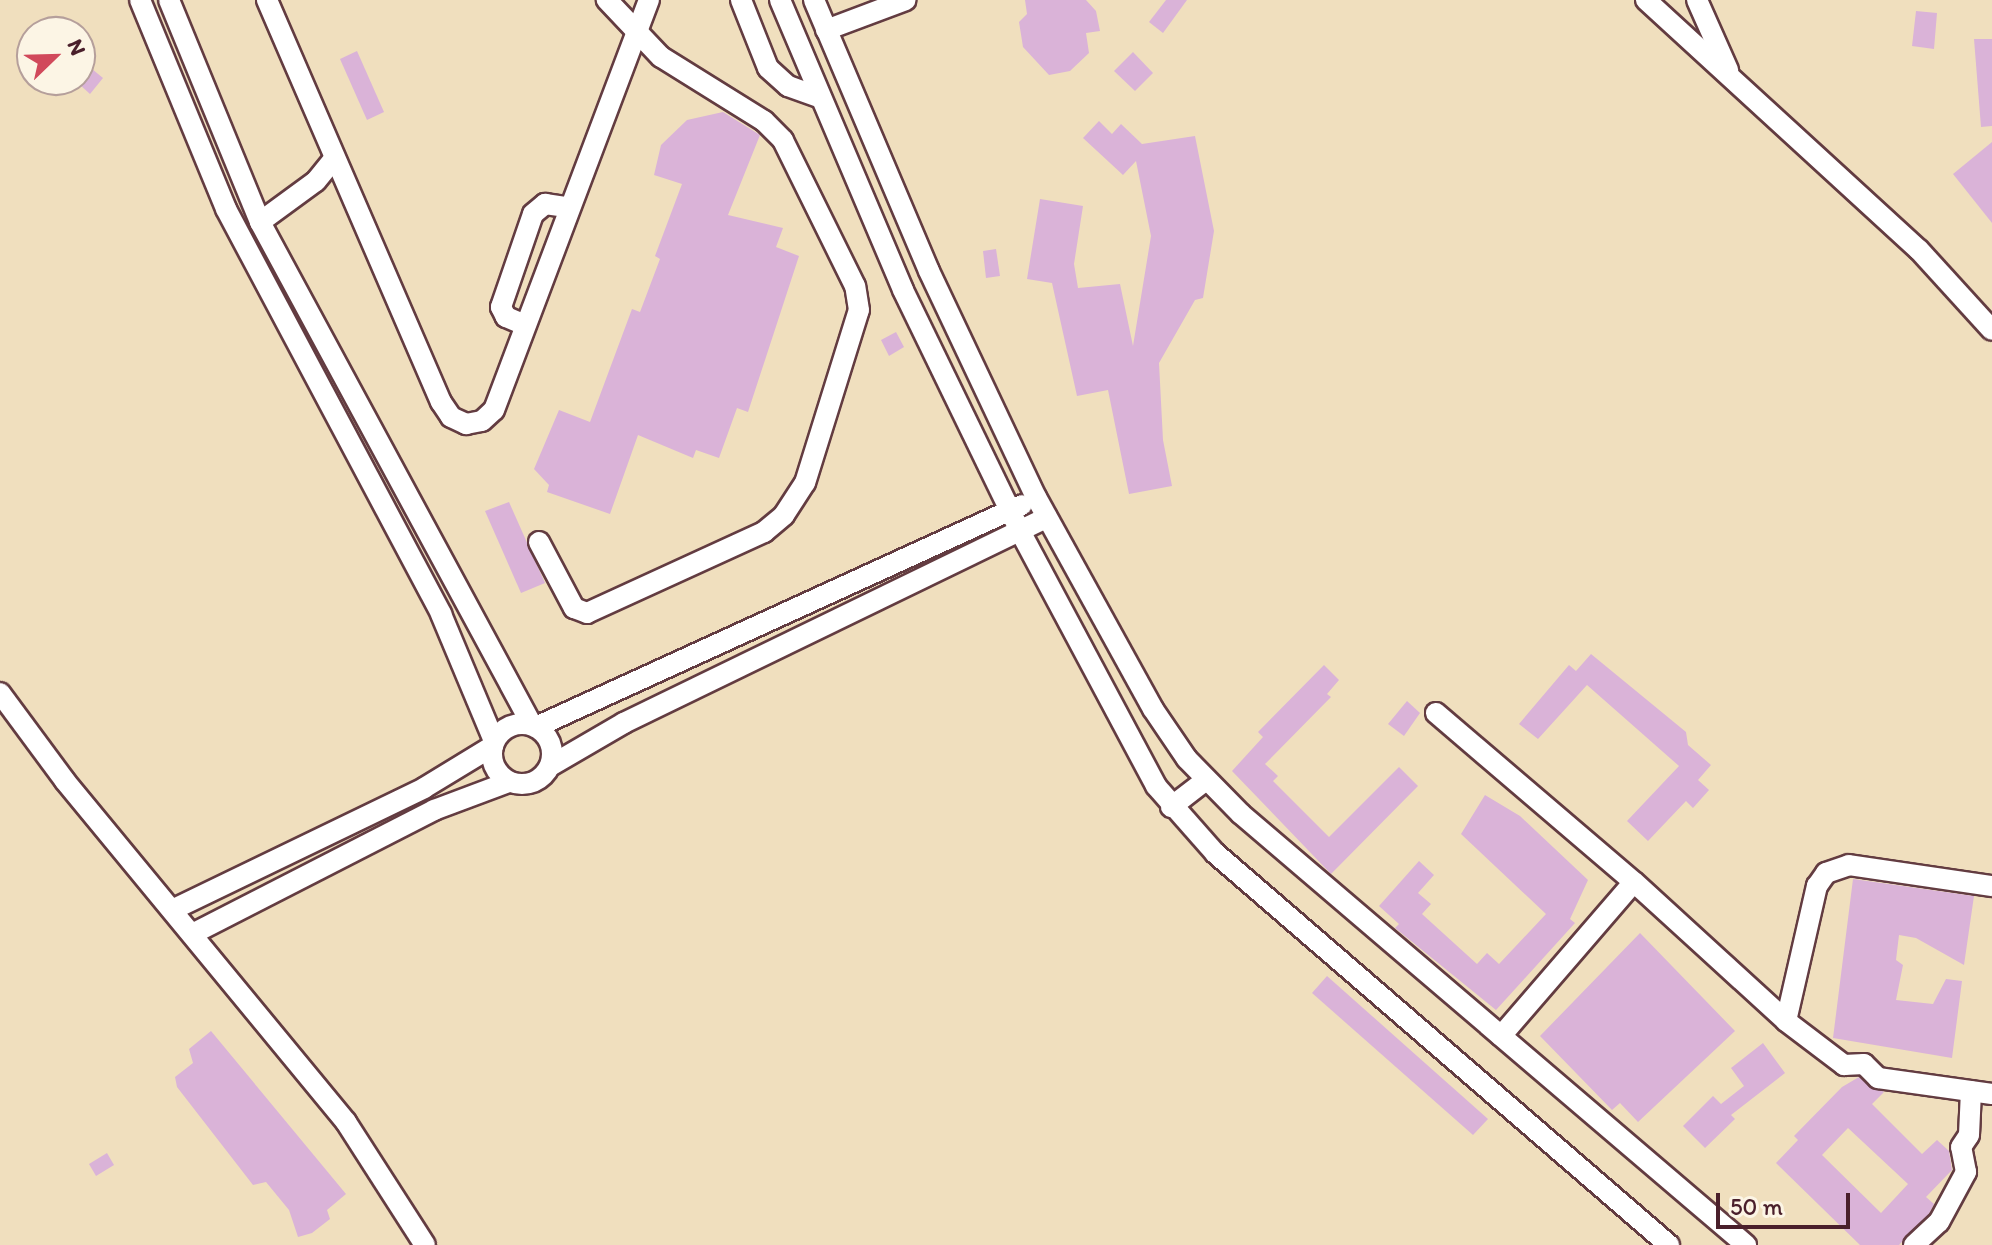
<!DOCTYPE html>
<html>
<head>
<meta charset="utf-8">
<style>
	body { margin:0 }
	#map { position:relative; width:1992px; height:1245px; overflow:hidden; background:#f0dfbe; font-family:Itim,sans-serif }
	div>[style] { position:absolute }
	.building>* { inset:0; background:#dab3d8 }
	.roads { filter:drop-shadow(2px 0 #633c41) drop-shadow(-2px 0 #633c41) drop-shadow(0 2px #633c41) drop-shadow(0 -2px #633c41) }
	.minor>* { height:20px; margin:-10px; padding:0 10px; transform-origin:10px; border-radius:10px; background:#fff }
	.minor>.ring { margin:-10px; padding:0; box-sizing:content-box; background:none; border:20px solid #fff; border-radius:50% }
	span { translate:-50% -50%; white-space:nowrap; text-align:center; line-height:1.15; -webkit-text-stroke:7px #fcf5e5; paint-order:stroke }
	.north { position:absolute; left:16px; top:16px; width:80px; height:80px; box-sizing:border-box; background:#fcf5e5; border:2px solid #b59f9b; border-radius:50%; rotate:67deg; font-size:22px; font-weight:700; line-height:32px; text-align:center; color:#4a1f2b }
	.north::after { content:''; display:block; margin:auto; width:28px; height:36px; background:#d1495b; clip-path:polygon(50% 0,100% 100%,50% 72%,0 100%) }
	.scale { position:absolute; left:1716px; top:1193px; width:134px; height:36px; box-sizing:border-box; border:4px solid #4a1f2b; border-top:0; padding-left:10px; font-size:24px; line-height:28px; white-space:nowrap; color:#4a1f2b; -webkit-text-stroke:6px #fcf5e5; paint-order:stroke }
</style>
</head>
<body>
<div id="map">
	<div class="building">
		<i style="clip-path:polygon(1025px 0,1086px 0,1096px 11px,1100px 31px,1086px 33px,1089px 53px,1070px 71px,1049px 75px,1023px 47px,1019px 22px,1027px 14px)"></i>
		<i style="clip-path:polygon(1166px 0,1187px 0,1163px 33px,1149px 22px)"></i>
		<i style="clip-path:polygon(1916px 11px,1937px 13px,1934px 49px,1912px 46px)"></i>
		<i style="clip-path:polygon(1974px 39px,1992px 39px,1992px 126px,1981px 127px)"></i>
		<i style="clip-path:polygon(357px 51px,384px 112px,367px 120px,340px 59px)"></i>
		<i style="clip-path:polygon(1133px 52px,1153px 73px,1135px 91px,1114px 71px)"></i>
		<i style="clip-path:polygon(92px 69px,103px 78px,90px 94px,79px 84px)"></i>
		<i style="clip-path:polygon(723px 112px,760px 135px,728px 215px,783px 228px,776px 247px,799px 256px,748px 412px,737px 408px,719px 458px,696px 450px,693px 458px,638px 435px,610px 514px,547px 492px,549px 485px,534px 469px,559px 410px,590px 422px,632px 309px,640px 312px,660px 259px,655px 256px,682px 184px,654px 175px,661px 145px,687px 120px)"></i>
		<i style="clip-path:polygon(1099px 121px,1112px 134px,1121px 124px,1142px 144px,1195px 136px,1214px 231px,1203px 298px,1195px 300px,1159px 363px,1163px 440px,1172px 486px,1129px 494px,1108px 390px,1077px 396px,1052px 283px,1027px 279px,1040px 199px,1083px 206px,1074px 264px,1078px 288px,1120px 284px,1133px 346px,1151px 236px,1136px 161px,1123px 175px,1083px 138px)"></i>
		<i style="clip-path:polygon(1992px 142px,1992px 223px,1953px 174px)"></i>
		<i style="clip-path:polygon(996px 249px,1000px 276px,986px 278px,983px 251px)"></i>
		<i style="clip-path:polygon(896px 332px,904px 347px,889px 356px,881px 340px)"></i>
		<i style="clip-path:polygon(509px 502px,545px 583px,521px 593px,485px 511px)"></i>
		<i style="clip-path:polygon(1591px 654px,1686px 732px,1688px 745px,1711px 765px,1698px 780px,1709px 790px,1693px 808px,1686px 801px,1648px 841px,1627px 821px,1679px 766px,1587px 685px,1538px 739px,1519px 724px,1569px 665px,1576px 671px)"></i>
		<i style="clip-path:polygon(1324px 665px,1339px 680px,1327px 694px,1331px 697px,1265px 764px,1278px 776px,1273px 781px,1329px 837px,1399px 767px,1418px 786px,1331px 874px,1232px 771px,1263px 737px,1258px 732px)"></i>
		<i style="clip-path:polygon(1407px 701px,1420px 713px,1404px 736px,1388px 724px)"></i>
		<i style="clip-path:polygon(1485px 795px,1520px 816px,1588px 880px,1570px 919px,1575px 923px,1496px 1010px,1395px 928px,1399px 924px,1379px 906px,1419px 861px,1434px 875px,1418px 893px,1431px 904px,1422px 914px,1477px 964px,1487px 953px,1499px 964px,1546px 914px,1461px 834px)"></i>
		<i style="clip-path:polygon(1853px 879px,1974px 896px,1964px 965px,1916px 938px,1899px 935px,1896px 960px,1903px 965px,1896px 1000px,1933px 1004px,1946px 979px,1962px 981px,1952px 1058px,1833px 1038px)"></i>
		<i style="clip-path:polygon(1640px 933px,1735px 1031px,1638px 1122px,1620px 1103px,1612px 1110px,1540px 1036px)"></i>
		<i style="clip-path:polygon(1327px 976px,1488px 1119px,1473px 1135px,1312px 993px)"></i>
		<i style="clip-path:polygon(211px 1031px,346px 1194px,327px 1210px,330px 1219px,312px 1233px,298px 1237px,289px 1210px,266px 1182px,253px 1185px,177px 1087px,175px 1077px,193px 1063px,189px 1049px)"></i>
		<i style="clip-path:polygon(1763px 1043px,1785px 1073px,1731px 1115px,1735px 1119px,1705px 1148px,1683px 1126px,1713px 1096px,1721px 1104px,1744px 1086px,1731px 1068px)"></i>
		<i style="clip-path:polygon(evenodd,1859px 1077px,1884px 1092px,1872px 1104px,1922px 1154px,1937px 1140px,1949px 1151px,1952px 1170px,1926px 1197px,1934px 1204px,1929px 1214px,1899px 1245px,1860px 1245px,1776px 1163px,1798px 1140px,1794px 1136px,1842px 1087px,1859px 1077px,1848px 1128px,1908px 1184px,1881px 1213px,1822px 1155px,1848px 1128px)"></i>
		<i style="clip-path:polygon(107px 1153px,114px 1165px,96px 1176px,89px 1164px)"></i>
	</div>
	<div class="roads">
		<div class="minor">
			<i style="left:140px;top:0;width:226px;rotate:67.6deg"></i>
			<i style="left:226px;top:209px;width:459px;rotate:62deg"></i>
			<i style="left:441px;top:614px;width:138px;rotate:67.3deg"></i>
			<i style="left:169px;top:0;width:240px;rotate:67.7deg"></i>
			<i style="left:260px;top:222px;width:572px;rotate:61.6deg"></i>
			<i style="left:267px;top:0;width:438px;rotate:66.6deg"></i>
			<i style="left:441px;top:402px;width:18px;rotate:56deg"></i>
			<i style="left:451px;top:417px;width:17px;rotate:25deg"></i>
			<i style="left:466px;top:424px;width:16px;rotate:-11deg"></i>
			<i style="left:482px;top:421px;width:16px;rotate:-43deg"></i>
			<i style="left:494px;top:410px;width:438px;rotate:-69.3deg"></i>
			<i style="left:741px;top:0;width:73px;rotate:68.3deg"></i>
			<i style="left:768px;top:68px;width:27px;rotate:42deg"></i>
			<i style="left:788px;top:86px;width:35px;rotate:20deg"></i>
			<i style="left:780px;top:0;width:315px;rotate:67deg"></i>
			<i style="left:903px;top:290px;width:268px;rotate:64.1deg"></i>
			<i style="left:1020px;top:531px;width:289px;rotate:61.9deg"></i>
			<i style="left:1156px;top:786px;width:89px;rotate:48.6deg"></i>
			<i style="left:1215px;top:853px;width:600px;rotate:40.81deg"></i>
			<i style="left:814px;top:0;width:294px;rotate:67deg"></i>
			<i style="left:929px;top:271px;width:250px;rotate:64.7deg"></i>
			<i style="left:1036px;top:497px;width:242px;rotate:61.1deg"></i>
			<i style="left:1153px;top:709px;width:60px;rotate:55.8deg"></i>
			<i style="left:1187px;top:759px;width:77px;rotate:45.5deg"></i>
			<i style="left:1241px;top:814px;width:664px;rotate:40.48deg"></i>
			<i style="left:1646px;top:0;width:370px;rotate:42.5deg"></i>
			<i style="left:1919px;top:250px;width:108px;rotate:47.6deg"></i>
			<i style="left:1697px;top:0;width:77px;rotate:66.1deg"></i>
			<i style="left:826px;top:30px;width:85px;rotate:-20.6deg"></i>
			<i style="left:260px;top:222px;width:69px;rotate:-36.2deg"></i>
			<i style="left:316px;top:181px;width:28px;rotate:-51deg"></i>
			<i style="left:525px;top:325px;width:21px;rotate:-157deg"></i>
			<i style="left:506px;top:317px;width:11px;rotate:-117deg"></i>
			<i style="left:501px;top:307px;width:98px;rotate:-71deg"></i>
			<i style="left:533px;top:214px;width:16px;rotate:-40deg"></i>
			<i style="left:545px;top:204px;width:22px;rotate:8deg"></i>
			<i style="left:539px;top:542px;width:75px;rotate:62.1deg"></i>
			<i style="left:574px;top:608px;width:14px;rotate:21deg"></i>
			<i style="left:587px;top:613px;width:195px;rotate:-24.6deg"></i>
			<i style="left:764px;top:532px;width:26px;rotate:-40deg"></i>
			<i style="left:784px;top:515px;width:38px;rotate:-57deg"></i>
			<i style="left:805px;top:483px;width:181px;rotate:-72.7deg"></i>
			<i style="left:859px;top:310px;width:24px;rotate:-99deg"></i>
			<i style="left:855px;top:286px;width:163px;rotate:-116.3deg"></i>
			<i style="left:783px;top:140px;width:27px;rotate:-135deg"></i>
			<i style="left:764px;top:121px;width:121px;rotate:-148.1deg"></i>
			<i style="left:661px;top:57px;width:79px;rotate:-133.5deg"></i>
			<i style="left:0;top:693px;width:109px;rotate:53.5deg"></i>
			<i style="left:65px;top:781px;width:442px;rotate:50.5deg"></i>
			<i style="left:346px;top:1122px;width:146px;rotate:57.3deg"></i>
			<i style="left:1436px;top:713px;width:260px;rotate:40.5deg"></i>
			<i style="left:1634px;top:882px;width:206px;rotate:42.4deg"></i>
			<i style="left:1786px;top:1021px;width:73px;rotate:37.2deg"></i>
			<i style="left:1844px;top:1065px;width:20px;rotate:-3deg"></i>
			<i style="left:1864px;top:1064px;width:20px;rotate:45deg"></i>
			<i style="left:1878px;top:1078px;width:115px;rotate:8deg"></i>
			<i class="ring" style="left:492px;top:724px;width:40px;height:40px"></i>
			<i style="left:536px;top:727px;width:534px;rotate:-24.55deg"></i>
			<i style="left:550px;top:766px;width:86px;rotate:-30.2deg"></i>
			<i style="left:624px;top:723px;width:470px;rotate:-25.9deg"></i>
			<i style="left:1171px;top:807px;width:44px;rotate:-37.6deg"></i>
			<i style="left:172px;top:910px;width:280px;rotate:-25.8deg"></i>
			<i style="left:424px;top:788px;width:81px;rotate:-31.3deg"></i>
			<i style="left:194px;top:933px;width:270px;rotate:-27.1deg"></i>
			<i style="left:434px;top:810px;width:80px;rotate:-20.5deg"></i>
			<i style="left:1786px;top:1021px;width:139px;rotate:-77.1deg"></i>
			<i style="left:1817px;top:886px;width:16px;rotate:-55deg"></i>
			<i style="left:1826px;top:873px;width:24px;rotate:-19deg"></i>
			<i style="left:1849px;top:865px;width:145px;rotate:8.4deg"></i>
			<i style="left:1501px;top:1036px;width:203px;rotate:-49.2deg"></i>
			<i style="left:1914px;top:1245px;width:34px;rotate:-43deg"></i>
			<i style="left:1939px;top:1222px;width:57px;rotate:-61.6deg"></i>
			<i style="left:1966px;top:1172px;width:25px;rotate:-101deg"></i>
			<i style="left:1961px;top:1147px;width:14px;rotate:-56deg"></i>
			<i style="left:1969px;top:1135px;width:44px;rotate:-87.4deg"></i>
		</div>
	</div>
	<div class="north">N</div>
	<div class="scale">50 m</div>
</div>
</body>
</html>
